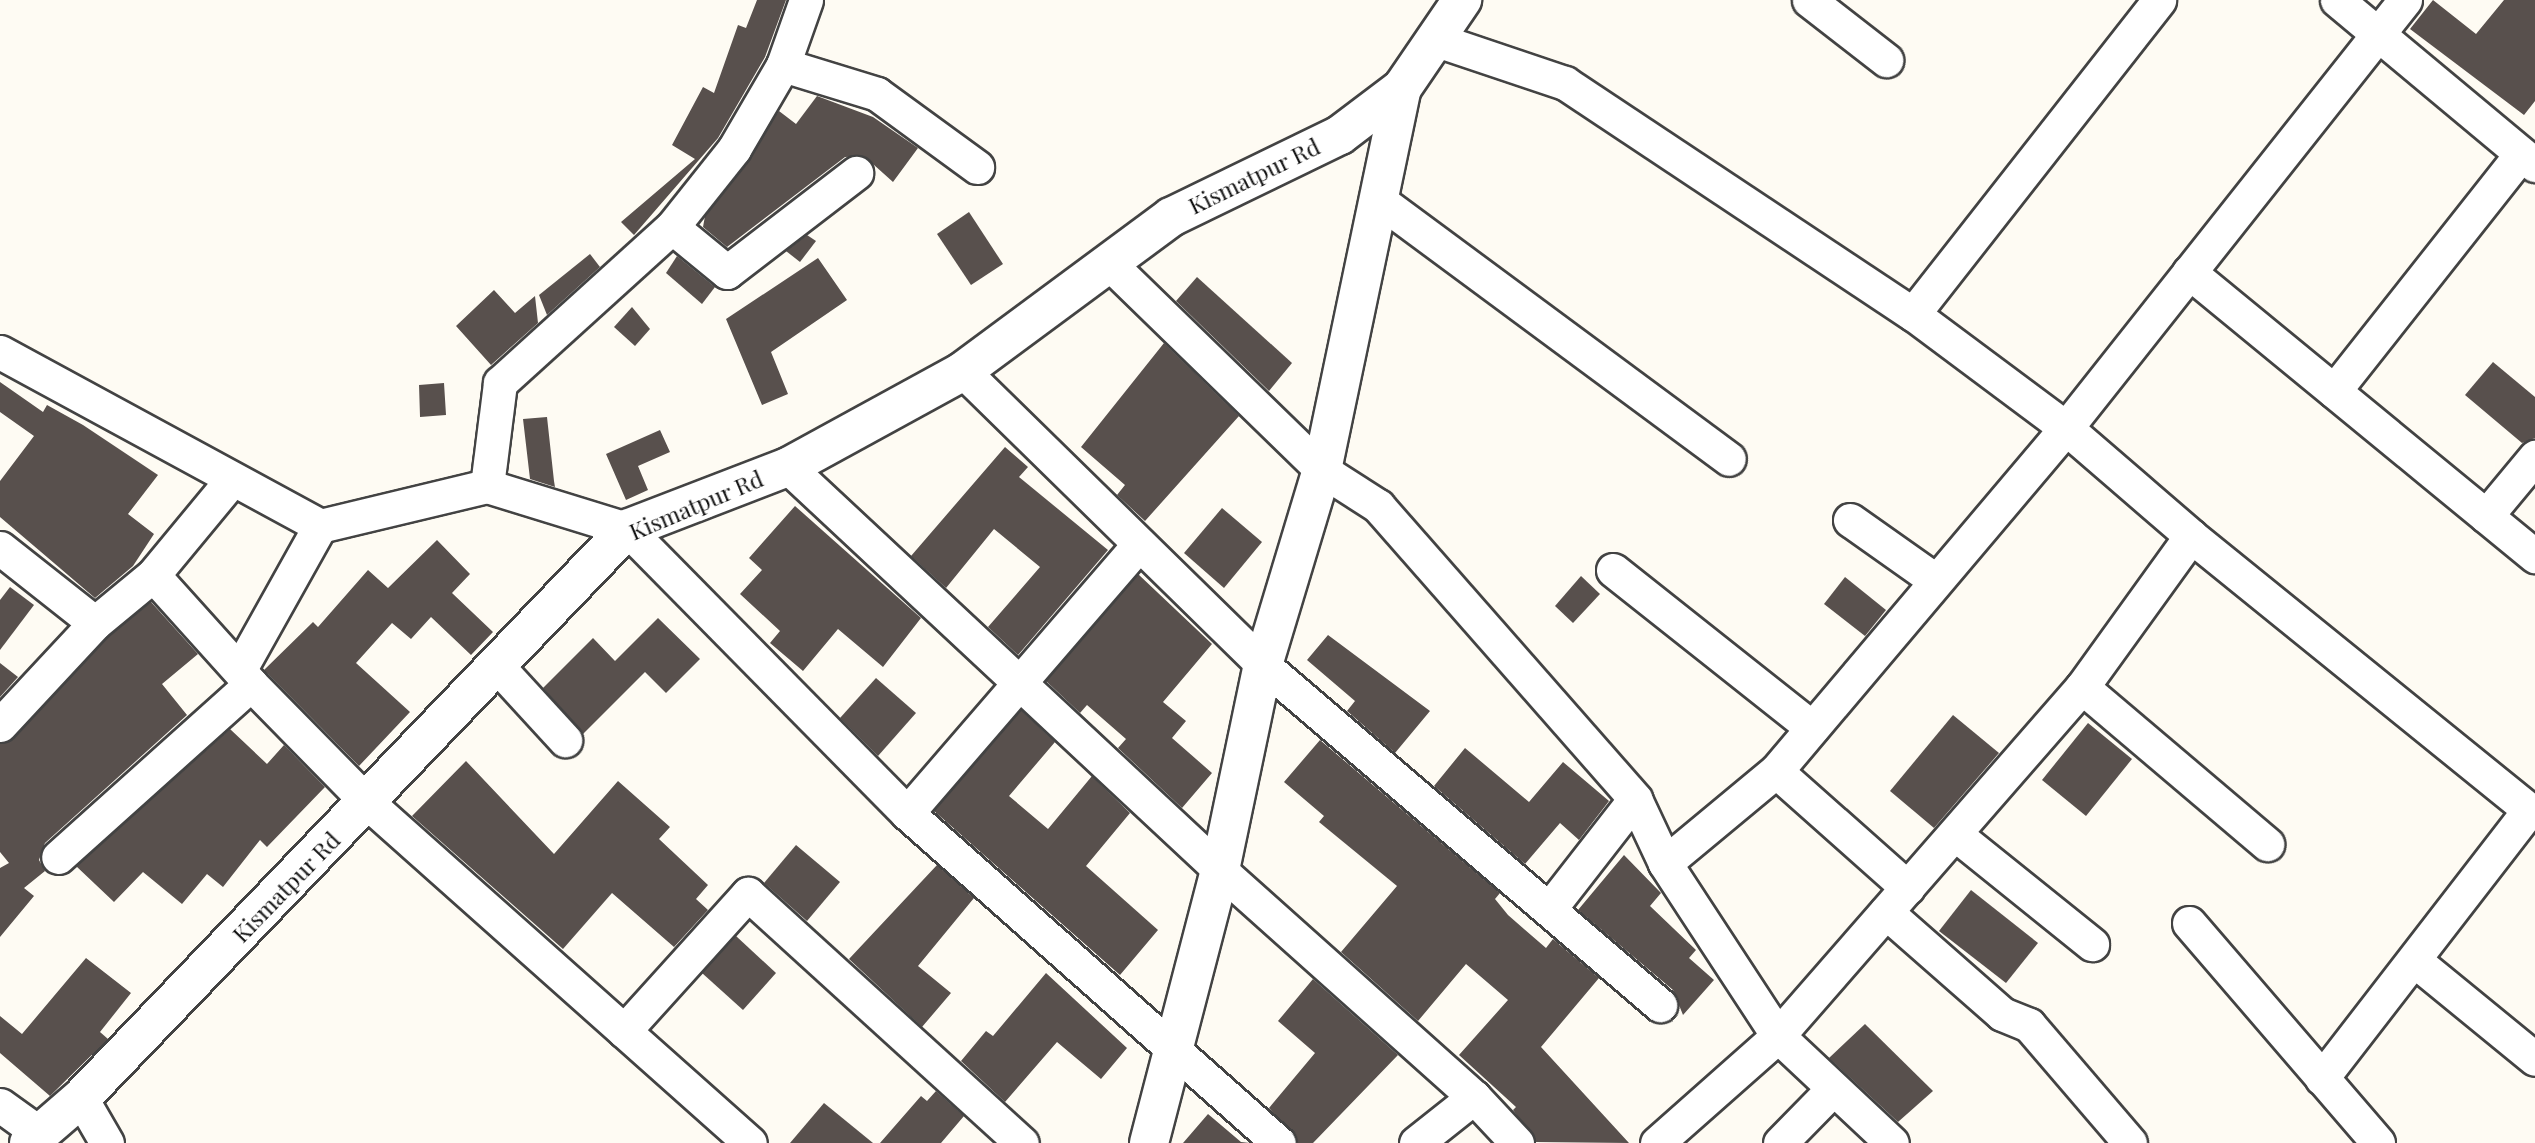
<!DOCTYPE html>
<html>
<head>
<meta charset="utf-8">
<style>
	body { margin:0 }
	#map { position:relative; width:2535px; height:1143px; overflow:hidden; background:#fefbf3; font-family:"Playfair Display",serif }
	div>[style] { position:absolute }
	.building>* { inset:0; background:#58504d }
	.roads { filter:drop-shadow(2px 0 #434343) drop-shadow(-2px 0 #434343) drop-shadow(0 2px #434343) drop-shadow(0 -2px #434343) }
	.minor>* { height:33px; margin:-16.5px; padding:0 16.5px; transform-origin:16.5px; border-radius:16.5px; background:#fff }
	.tertiary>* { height:38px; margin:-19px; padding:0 19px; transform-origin:19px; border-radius:19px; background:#fff }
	span { translate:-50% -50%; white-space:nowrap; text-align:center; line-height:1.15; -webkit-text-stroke:7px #fff; paint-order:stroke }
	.street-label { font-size:23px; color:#101010 }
</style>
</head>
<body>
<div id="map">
	<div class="building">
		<i style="clip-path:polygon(757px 0,786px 0,765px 57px,718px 138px,634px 235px,621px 222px,695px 159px,672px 145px,703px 87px,714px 93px,738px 25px,746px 28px)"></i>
		<i style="clip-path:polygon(2433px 0,2476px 34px,2504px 0,2535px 0,2535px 101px,2524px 115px,2410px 29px)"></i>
		<i style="clip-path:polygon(817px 96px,873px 117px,918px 148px,893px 182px,864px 156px,845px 157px,727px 247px,703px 227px,705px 216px,779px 111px,796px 124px)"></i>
		<i style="clip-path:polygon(969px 212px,1003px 264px,971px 285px,937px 234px)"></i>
		<i style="clip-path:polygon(807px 235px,816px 241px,800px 262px,786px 251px)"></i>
		<i style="clip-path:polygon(590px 254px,600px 267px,547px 315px,539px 295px)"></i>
		<i style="clip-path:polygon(677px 256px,715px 287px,702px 304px,666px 273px)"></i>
		<i style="clip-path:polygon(818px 258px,847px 300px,771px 352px,788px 394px,762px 405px,726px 319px)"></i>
		<i style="clip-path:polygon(1197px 277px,1292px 363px,1269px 391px,1176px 301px)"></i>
		<i style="clip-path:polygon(494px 290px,515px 313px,535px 296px,538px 323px,491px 365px,456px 326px)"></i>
		<i style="clip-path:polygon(632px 307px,650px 329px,635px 346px,614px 327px)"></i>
		<i style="clip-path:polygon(1164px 343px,1239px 416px,1145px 521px,1117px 495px,1125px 485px,1081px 447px)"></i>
		<i style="clip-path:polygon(2493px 362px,2535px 397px,2535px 438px,2522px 443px,2465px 395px)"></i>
		<i style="clip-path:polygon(0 382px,43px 412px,47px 405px,83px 425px,158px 475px,128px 514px,154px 534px,133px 566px,95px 598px,0 517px,0 481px,34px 436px,0 412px)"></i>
		<i style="clip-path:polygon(444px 383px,446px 415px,420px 417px,419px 385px)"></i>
		<i style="clip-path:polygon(547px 417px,554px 481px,555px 487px,530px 479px,523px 419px)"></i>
		<i style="clip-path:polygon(660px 430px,670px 452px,638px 466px,648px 490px,626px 500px,606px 454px)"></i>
		<i style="clip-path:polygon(1005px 447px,1028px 467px,1019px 477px,1108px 550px,1018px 655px,988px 627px,1040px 567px,994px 529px,946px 588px,911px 556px)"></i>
		<i style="clip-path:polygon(795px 506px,921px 618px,883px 667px,838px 629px,803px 671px,770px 643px,780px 631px,740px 594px,762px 570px,749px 558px)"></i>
		<i style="clip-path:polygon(1222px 508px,1262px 542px,1224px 588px,1184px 553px)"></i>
		<i style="clip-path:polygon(437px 540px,470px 574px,452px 593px,493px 632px,471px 655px,431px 617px,411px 639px,392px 623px,356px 663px,410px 712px,359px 766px,264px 670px,313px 622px,318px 627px,368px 570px,388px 588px)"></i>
		<i style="clip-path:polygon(1138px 574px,1212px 644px,1163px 702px,1186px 721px,1172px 738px,1212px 773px,1182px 808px,1118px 748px,1126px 739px,1087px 705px,1080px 713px,1046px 681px)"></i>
		<i style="clip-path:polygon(1581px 576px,1600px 594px,1573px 623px,1555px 606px)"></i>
		<i style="clip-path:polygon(1845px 577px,1886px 610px,1865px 636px,1824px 604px)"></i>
		<i style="clip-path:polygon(10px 587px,34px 605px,0 650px,0 600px)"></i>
		<i style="clip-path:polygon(151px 602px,198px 654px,162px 684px,187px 715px,45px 843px,39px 860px,45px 871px,24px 888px,34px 896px,0 937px,0 868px,9px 863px,0 852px,0 744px,14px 738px,108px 637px)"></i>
		<i style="clip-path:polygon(658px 618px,700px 659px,666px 693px,645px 672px,583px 734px,543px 688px,593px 638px,615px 661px)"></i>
		<i style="clip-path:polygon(1328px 635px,1430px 711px,1395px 753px,1347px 711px,1355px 701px,1307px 660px)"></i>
		<i style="clip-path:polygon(0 663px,18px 677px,0 697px)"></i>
		<i style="clip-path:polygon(876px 678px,916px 713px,878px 756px,840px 718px)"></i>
		<i style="clip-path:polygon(1021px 710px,1055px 742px,1009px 796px,1048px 829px,1092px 776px,1130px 813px,1086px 866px,1158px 930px,1120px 975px,934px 811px)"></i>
		<i style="clip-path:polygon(1953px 715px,1999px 753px,1934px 828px,1890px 791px)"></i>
		<i style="clip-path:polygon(2088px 723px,2132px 759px,2086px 816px,2042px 780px)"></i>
		<i style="clip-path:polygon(230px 729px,267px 764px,284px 745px,325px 787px,267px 847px,260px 840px,223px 887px,207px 874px,182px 904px,143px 872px,114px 902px,76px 866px)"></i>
		<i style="clip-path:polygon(1320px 740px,1500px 893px,1495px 899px,1508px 915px,1546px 948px,1553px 939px,1599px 978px,1541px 1047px,1629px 1143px,1536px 1142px,1513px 1110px,1516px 1107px,1459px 1055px,1508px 1000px,1466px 964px,1418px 1021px,1341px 952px,1397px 886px,1319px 822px,1324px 816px,1284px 782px)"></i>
		<i style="clip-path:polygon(1465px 748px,1529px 802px,1563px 762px,1609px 801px,1579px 840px,1560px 823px,1525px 864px,1434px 786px)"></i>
		<i style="clip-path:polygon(466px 761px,554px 854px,618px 781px,670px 827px,659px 839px,708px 885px,696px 899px,708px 910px,674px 947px,612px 893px,563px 949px,412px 816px)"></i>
		<i style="clip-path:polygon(796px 845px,840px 882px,807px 921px,764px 883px)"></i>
		<i style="clip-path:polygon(1624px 855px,1661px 893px,1650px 906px,1696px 950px,1689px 958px,1714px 980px,1683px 1015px,1673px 990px,1578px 910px)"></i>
		<i style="clip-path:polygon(937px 865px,974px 898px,918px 966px,951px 993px,922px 1027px,849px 959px)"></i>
		<i style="clip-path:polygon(1971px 890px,2038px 943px,2006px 983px,1939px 931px)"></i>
		<i style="clip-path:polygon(736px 936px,776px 973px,743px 1010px,702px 973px)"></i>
		<i style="clip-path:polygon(86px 958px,131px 993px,100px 1032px,108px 1039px,50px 1096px,0 1053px,0 1016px,22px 1034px)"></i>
		<i style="clip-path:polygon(1046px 973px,1127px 1048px,1101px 1079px,1057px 1042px,1005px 1102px,961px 1061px,986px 1031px,993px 1036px)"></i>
		<i style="clip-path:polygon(1313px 979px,1398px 1055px,1313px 1143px,1298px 1143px,1269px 1108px,1315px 1053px,1278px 1021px)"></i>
		<i style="clip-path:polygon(1865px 1024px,1933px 1091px,1898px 1122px,1829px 1058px)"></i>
		<i style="clip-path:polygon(936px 1091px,964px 1116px,941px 1143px,880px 1143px,921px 1096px,927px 1101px)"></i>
		<i style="clip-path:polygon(824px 1103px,873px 1143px,790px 1143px)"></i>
		<i style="clip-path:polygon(1208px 1114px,1241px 1142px,1250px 1143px,1183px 1143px)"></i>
	</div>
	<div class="roads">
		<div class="minor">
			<i style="left:1809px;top:0;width:98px;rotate:37.9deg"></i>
			<i style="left:2337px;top:0;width:258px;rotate:39.8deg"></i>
			<i style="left:1440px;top:41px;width:132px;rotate:18.6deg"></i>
			<i style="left:1565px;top:83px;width:418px;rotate:33.6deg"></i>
			<i style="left:1913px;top:314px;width:191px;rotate:36.7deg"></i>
			<i style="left:2066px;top:428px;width:546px;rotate:-51.62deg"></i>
			<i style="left:783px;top:65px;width:98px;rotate:17.1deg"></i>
			<i style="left:877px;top:94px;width:124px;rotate:36.1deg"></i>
			<i style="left:1379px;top:200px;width:435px;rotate:36.5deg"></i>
			<i style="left:672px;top:227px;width:71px;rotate:39.3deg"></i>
			<i style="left:727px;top:272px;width:163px;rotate:-37.5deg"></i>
			<i style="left:1109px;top:263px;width:297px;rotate:44.2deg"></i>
			<i style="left:1322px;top:470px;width:67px;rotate:32.7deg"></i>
			<i style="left:1378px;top:506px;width:390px;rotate:48.7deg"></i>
			<i style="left:2189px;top:272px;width:448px;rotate:39.4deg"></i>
			<i style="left:1913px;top:314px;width:399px;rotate:-51.9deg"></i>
			<i style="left:0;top:352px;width:364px;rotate:28.5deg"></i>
			<i style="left:320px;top:526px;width:172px;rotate:-13.5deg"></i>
			<i style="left:487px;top:486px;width:146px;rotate:17.1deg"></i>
			<i style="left:627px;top:529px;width:399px;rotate:45.4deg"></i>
			<i style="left:907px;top:813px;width:497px;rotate:41.6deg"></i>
			<i style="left:963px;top:371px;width:420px;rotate:44.4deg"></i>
			<i style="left:1263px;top:665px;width:523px;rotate:40.58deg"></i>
			<i style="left:2334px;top:391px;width:302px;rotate:-51.7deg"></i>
			<i style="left:2066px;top:428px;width:165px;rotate:40.8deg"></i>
			<i style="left:2191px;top:536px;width:186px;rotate:125.8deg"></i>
			<i style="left:2082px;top:687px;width:463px;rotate:131.1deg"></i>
			<i style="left:1778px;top:1036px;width:207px;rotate:-123.2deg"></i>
			<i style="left:1665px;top:863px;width:144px;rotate:-39.7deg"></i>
			<i style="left:1776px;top:771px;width:449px;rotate:-49.8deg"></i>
			<i style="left:788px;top:467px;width:591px;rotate:43.01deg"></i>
			<i style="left:1220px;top:870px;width:341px;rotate:41.8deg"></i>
			<i style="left:1474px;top:1097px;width:63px;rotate:46.9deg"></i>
			<i style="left:487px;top:486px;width:104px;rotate:-82.8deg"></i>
			<i style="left:500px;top:383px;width:232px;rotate:-42.2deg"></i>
			<i style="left:672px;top:227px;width:100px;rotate:-51.5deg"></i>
			<i style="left:734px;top:149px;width:97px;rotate:-59.7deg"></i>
			<i style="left:783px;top:65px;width:69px;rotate:-70.5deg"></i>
			<i style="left:2486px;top:516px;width:77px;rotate:-50.3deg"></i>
			<i style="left:1850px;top:520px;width:104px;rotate:35.2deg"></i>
			<i style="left:2191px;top:536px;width:435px;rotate:39deg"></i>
			<i style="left:2529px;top:810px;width:339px;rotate:127.7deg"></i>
			<i style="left:0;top:548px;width:121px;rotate:38.3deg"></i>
			<i style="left:1613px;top:570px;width:254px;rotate:38.4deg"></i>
			<i style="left:153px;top:575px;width:121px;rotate:-50.4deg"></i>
			<i style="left:499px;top:668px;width:98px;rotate:47.5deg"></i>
			<i style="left:240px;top:669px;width:164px;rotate:-60.8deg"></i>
			<i style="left:251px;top:684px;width:167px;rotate:45.5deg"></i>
			<i style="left:368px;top:803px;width:511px;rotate:41.67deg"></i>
			<i style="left:2082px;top:687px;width:243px;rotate:40.3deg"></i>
			<i style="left:0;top:725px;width:139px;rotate:-47deg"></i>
			<i style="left:95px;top:623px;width:75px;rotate:-39.6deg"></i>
			<i style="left:153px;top:575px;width:147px;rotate:48deg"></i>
			<i style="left:251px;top:684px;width:259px;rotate:138.1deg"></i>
			<i style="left:1776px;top:771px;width:176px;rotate:41.6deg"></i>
			<i style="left:907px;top:813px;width:354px;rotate:-49.2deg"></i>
			<i style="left:1955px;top:834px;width:176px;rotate:38.8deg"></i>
			<i style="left:1550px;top:908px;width:138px;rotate:-52.1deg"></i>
			<i style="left:1635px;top:799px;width:71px;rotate:64.9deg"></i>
			<i style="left:1886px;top:912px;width:154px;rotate:41.3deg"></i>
			<i style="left:2002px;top:1014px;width:29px;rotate:22deg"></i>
			<i style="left:2029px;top:1025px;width:155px;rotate:49.4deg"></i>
			<i style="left:2189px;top:923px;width:290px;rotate:49.3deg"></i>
			<i style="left:2414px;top:960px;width:156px;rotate:39.3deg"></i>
			<i style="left:624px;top:1031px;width:185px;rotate:-47.9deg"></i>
			<i style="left:748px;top:894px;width:370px;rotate:42.3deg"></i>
			<i style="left:81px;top:1098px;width:52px;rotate:60deg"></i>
			<i style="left:0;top:1105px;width:48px;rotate:35.7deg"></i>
			<i style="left:1416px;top:1143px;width:74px;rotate:-38.4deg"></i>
			<i style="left:1657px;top:1143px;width:162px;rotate:-41.5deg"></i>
			<i style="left:1778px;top:1036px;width:156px;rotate:43.2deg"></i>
			<i style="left:1780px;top:1143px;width:71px;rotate:-45.6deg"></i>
		</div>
		<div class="tertiary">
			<i style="left:29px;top:1143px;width:69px;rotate:-40.9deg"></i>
			<i style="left:81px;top:1098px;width:789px;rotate:-46.18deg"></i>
			<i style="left:627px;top:529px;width:173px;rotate:-21.1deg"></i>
			<i style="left:788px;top:467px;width:200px;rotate:-28.7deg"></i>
			<i style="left:963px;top:371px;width:259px;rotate:-36.5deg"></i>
			<i style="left:1171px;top:217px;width:188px;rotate:-25.9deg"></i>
			<i style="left:1340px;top:135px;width:78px;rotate:-37.2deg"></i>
			<i style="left:1402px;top:88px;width:107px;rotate:-55.7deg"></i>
			<i style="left:1149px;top:1143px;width:282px;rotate:-75.4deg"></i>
			<i style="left:1220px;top:870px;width:209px;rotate:-78.2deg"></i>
			<i style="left:1263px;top:665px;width:204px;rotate:-73.2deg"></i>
			<i style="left:1322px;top:470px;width:390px;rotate:-78.2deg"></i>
		</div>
	</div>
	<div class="street-label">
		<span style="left:1254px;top:176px;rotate:-26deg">Kismatpur Rd</span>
		<span style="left:696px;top:505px;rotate:-23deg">Kismatpur Rd</span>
		<span style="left:286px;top:887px;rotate:-46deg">Kismatpur Rd</span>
	</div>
</div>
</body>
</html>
